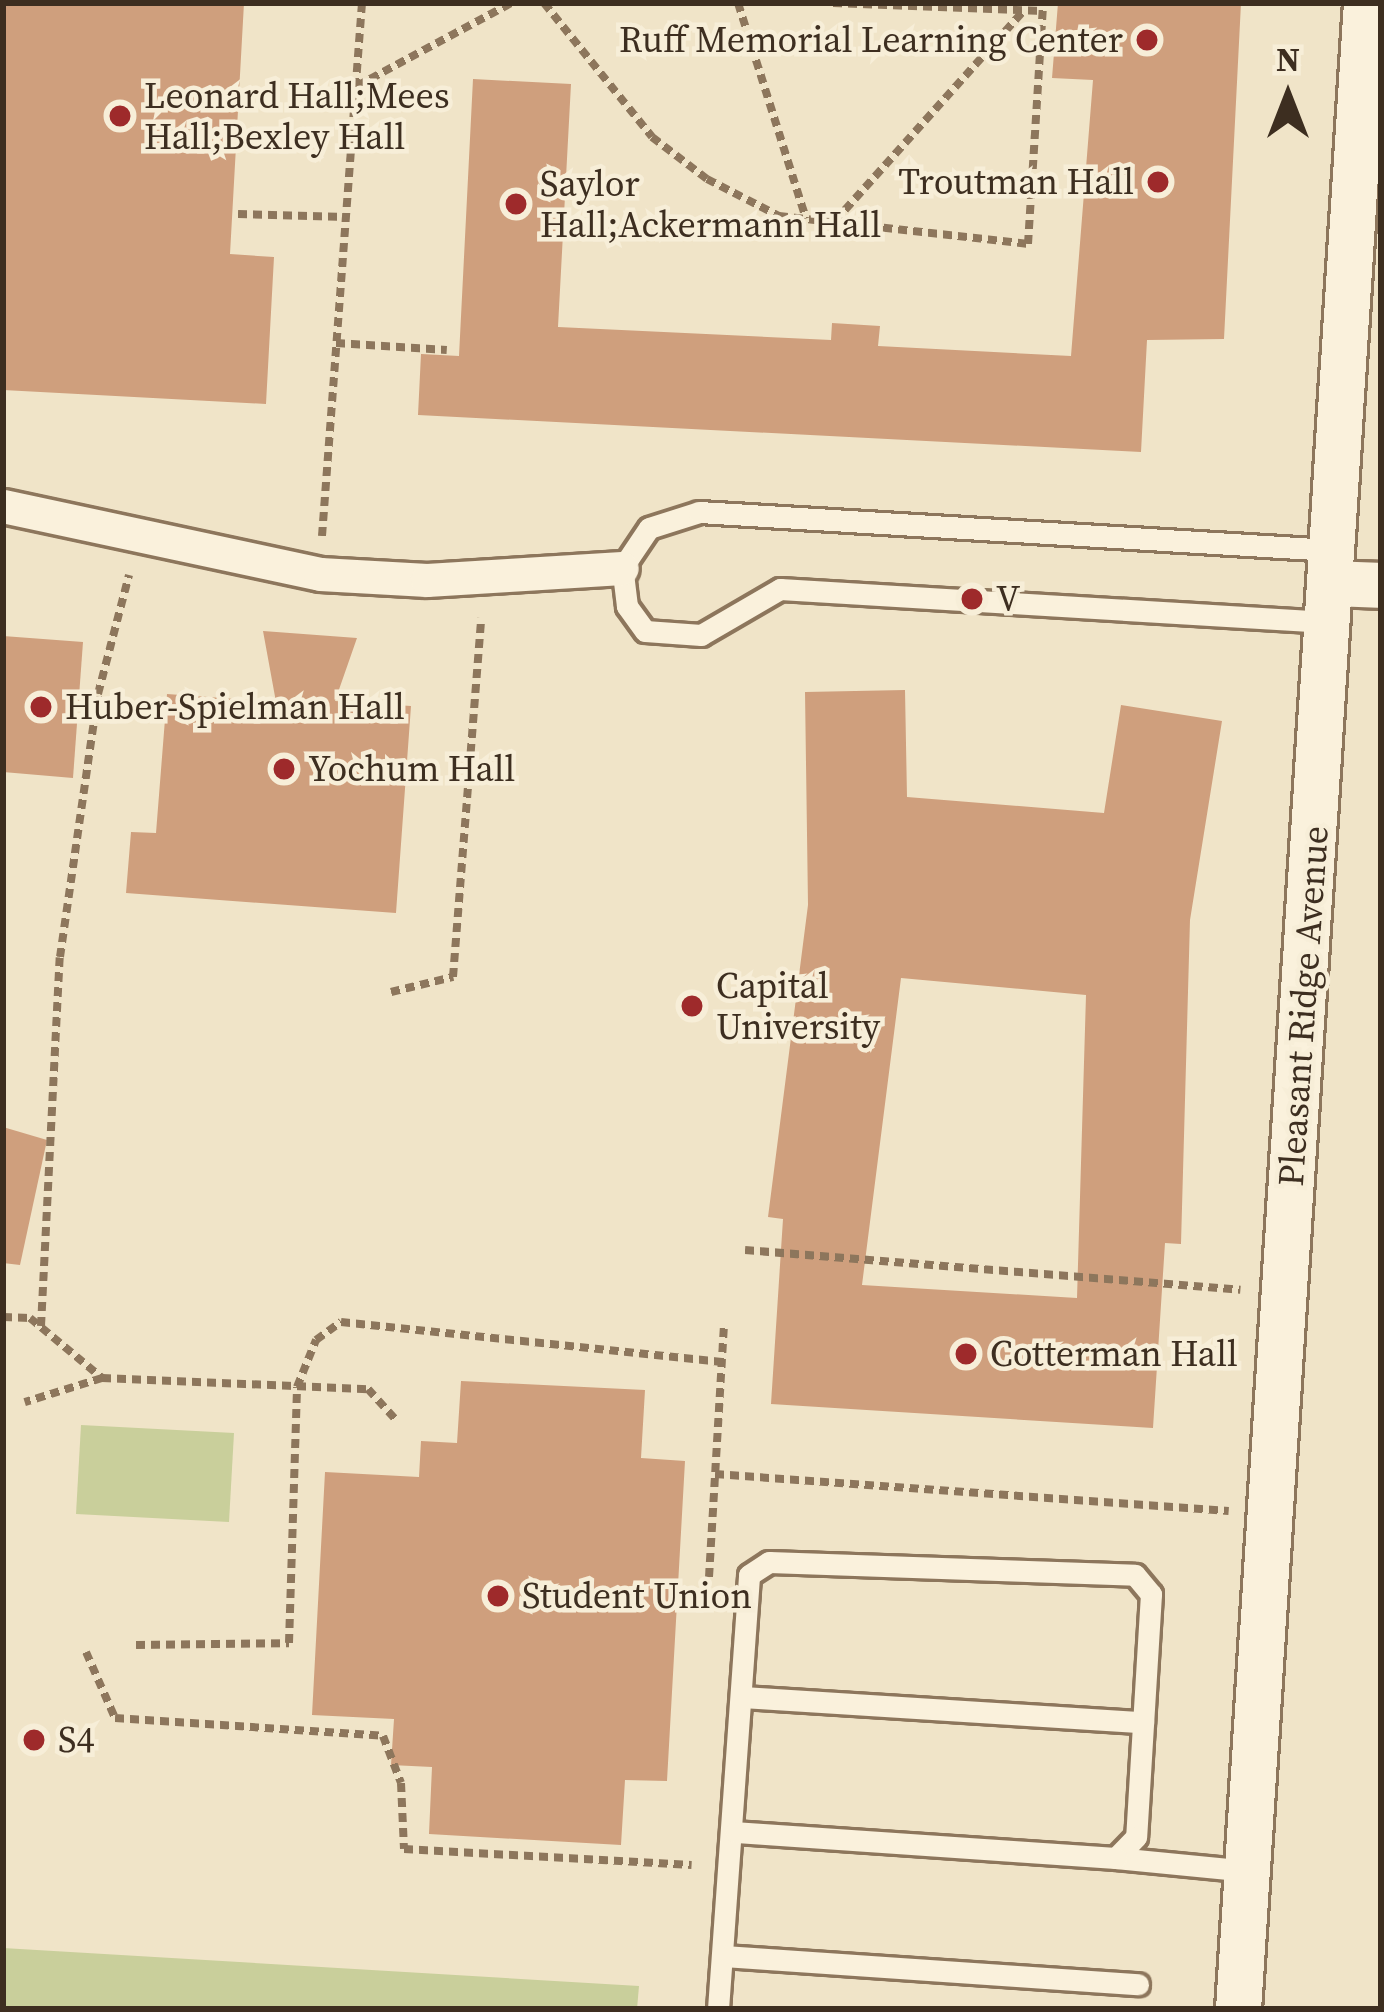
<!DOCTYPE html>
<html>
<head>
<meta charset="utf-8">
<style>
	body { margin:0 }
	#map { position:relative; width:1384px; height:2012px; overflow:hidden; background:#f0e4c8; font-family:"Source Serif 4",serif }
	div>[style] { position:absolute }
	.green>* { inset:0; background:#c9cf9b }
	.building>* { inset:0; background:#cf9f7d }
	.path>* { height:8px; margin-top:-4px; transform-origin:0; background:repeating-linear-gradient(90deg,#8d765c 0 9px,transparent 0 15px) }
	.roads { filter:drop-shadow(3px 0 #8d765c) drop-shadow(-3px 0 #8d765c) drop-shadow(0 3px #8d765c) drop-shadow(0 -3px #8d765c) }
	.service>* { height:21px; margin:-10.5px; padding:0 10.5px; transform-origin:10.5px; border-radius:10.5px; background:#faf1dc }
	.pedestrian>* { height:33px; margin:-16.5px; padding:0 16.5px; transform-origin:16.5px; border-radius:16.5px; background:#faf1dc }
	.minor>* { height:45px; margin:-22.5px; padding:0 22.5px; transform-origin:22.5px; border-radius:22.5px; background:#faf1dc }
	.dots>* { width:33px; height:33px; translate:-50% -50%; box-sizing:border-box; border:6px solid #f7eed8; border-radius:50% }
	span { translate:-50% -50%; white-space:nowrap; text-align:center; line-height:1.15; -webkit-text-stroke:9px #f7eed8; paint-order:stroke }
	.poi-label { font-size:36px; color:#3d2e20 }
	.right { translate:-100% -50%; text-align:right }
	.left { translate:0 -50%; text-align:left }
	.street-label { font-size:36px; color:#3d2e20 }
	.frame { position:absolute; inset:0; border:6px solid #3d2e20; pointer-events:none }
	.north { position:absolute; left:1228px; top:36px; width:120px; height:120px; -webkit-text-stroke:9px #f7eed8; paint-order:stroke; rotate:0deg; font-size:33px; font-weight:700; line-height:48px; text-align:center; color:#3d2e20 }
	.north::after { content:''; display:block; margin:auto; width:42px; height:54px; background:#3d2e20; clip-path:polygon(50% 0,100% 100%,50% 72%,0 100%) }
</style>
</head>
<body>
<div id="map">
	<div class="green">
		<i style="clip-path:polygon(81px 1425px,234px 1433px,229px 1522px,76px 1514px)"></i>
		<i style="clip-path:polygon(3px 1948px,639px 1986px,637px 2009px,3px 2009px)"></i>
	</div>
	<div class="building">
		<i style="clip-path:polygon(3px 3px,244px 3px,230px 254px,274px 257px,266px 404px,3px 390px)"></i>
		<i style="clip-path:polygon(1058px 3px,1241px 3px,1224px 339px,1147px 340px,1141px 452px,418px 415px,421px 354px,459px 356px,473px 79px,571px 84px,558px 327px,831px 340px,832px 323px,880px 326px,878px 346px,1071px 356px,1093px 80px,1052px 78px)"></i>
		<i style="clip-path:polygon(263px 631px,357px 638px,335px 701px,411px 706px,396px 913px,126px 893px,131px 832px,156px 833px,167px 694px,276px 702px)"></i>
		<i style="clip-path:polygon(3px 636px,83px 642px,73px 778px,3px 772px)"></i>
		<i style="clip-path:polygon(evenodd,905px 690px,907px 797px,1104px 813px,1121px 705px,1222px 721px,1190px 920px,1181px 1244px,1165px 1243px,1153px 1428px,771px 1404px,783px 1219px,768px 1217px,808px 905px,805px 692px,905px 690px,901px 978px,1086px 995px,1077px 1298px,862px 1285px,901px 978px)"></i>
		<i style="clip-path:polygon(3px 1127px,47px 1140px,20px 1265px,3px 1263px)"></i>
		<i style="clip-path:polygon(461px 1381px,645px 1390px,641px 1458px,685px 1461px,667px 1781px,625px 1780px,621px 1845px,429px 1834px,432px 1767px,391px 1765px,394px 1719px,312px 1715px,325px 1472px,419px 1477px,421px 1441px,457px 1443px)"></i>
	</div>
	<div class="path">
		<i style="left:544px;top:3px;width:172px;rotate:51.1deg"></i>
		<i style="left:652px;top:137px;width:69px;rotate:37.4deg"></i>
		<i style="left:707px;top:179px;width:81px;rotate:27.2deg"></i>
		<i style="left:779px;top:216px;width:251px;rotate:6.4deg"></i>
		<i style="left:1028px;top:244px;width:241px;rotate:-86.4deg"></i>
		<i style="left:738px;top:3px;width:226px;rotate:72.5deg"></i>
		<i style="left:833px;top:3px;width:210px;rotate:2.2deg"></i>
		<i style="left:357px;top:86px;width:175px;rotate:-28.3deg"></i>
		<i style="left:238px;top:214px;width:108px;rotate:1.6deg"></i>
		<i style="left:835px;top:221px;width:283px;rotate:-48.1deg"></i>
		<i style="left:336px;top:343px;width:111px;rotate:3.6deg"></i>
		<i style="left:322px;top:536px;width:534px;rotate:-85.71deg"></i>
		<i style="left:391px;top:992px;width:64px;rotate:-13.6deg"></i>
		<i style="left:453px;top:977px;width:360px;rotate:-85.5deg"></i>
		<i style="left:745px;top:1250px;width:497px;rotate:4.6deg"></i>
		<i style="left:3px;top:1317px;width:27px;rotate:2deg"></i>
		<i style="left:30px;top:1318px;width:94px;rotate:39.8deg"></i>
		<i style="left:102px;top:1378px;width:81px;rotate:162.7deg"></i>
		<i style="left:41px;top:1326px;width:369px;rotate:-87.1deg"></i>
		<i style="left:60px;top:957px;width:266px;rotate:-81.8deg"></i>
		<i style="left:98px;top:694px;width:123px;rotate:-75.4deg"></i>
		<i style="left:102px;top:1378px;width:266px;rotate:2.4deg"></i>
		<i style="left:368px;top:1389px;width:42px;rotate:47.9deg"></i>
		<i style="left:715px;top:1474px;width:515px;rotate:4.12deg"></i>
		<i style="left:709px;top:1577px;width:250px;rotate:-86.6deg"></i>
		<i style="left:136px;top:1645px;width:153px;rotate:-0.7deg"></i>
		<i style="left:289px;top:1643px;width:256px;rotate:-88.2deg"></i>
		<i style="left:297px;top:1387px;width:51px;rotate:-68deg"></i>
		<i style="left:316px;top:1340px;width:31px;rotate:-36deg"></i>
		<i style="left:341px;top:1322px;width:383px;rotate:6deg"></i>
		<i style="left:86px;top:1652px;width:72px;rotate:66.3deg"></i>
		<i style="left:115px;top:1718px;width:269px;rotate:3.8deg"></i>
		<i style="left:383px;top:1736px;width:50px;rotate:69deg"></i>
		<i style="left:401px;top:1783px;width:66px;rotate:87.4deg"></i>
		<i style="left:404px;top:1849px;width:288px;rotate:3.2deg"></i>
	</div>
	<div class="roads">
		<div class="service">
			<i style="left:1327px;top:622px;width:548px;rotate:-176.55deg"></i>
			<i style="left:780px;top:589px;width:91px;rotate:149.8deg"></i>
			<i style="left:701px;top:635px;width:56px;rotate:-175.9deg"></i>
			<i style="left:645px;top:631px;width:31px;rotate:-126deg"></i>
			<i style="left:627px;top:606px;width:38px;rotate:-97deg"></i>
			<i style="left:622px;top:568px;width:48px;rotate:-56deg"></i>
			<i style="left:649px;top:528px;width:52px;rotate:-17.7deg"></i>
			<i style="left:699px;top:512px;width:634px;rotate:3.44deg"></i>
			<i style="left:741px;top:1697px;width:403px;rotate:3.6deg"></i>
			<i style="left:1116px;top:1858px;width:133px;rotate:5.6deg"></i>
			<i style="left:723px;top:1956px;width:416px;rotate:3.9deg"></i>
			<i style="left:718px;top:2009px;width:435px;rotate:-85.9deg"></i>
			<i style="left:749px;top:1575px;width:24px;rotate:-33deg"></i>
			<i style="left:769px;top:1562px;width:366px;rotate:2deg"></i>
			<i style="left:1135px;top:1575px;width:25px;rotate:50deg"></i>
			<i style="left:1151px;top:1594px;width:243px;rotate:93.5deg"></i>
			<i style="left:1136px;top:1837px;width:29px;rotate:134deg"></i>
			<i style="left:1116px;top:1858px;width:381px;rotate:-176.1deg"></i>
		</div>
		<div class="pedestrian">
			<i style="left:3px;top:506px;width:324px;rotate:12.1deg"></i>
			<i style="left:320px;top:574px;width:107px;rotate:3.2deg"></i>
			<i style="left:427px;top:580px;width:195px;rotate:-3.5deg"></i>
		</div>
		<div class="minor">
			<i style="left:1330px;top:583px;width:51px;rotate:2.2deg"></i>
			<i style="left:1238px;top:2009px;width:2010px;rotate:-86.35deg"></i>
		</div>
	</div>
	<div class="dots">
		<i style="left:1147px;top:40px;background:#9e2a2b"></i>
		<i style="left:120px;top:116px;background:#9e2a2b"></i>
		<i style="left:1158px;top:182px;background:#9e2a2b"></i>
		<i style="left:516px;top:204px;background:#9e2a2b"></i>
		<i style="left:972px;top:599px;background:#9e2a2b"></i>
		<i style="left:41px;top:707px;background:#9e2a2b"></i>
		<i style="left:284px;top:769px;background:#9e2a2b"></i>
		<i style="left:692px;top:1006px;background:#9e2a2b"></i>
		<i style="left:966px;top:1354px;background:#9e2a2b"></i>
		<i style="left:498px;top:1596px;background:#9e2a2b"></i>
		<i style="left:34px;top:1740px;background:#9e2a2b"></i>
	</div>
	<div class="poi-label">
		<span class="right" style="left:1123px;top:40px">Ruff Memorial Learning Center</span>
		<span class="left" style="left:144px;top:116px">Leonard Hall;Mees<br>Hall;Bexley Hall</span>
		<span class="right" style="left:1134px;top:182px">Troutman Hall</span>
		<span class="left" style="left:540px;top:204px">Saylor<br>Hall;Ackermann Hall</span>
		<span class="left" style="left:996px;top:599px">V</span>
		<span class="left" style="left:65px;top:707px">Huber-Spielman Hall</span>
		<span class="left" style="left:308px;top:769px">Yochum Hall</span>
		<span class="left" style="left:716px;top:1006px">Capital<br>University</span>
		<span class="left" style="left:990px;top:1354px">Cotterman Hall</span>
		<span class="left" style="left:522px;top:1596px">Student Union</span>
		<span class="left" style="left:58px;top:1740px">S4</span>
	</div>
	<div class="street-label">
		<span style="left:1303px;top:1006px;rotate:-86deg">Pleasant Ridge Avenue</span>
	</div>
	<div class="frame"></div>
	<div class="north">N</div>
</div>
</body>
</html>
